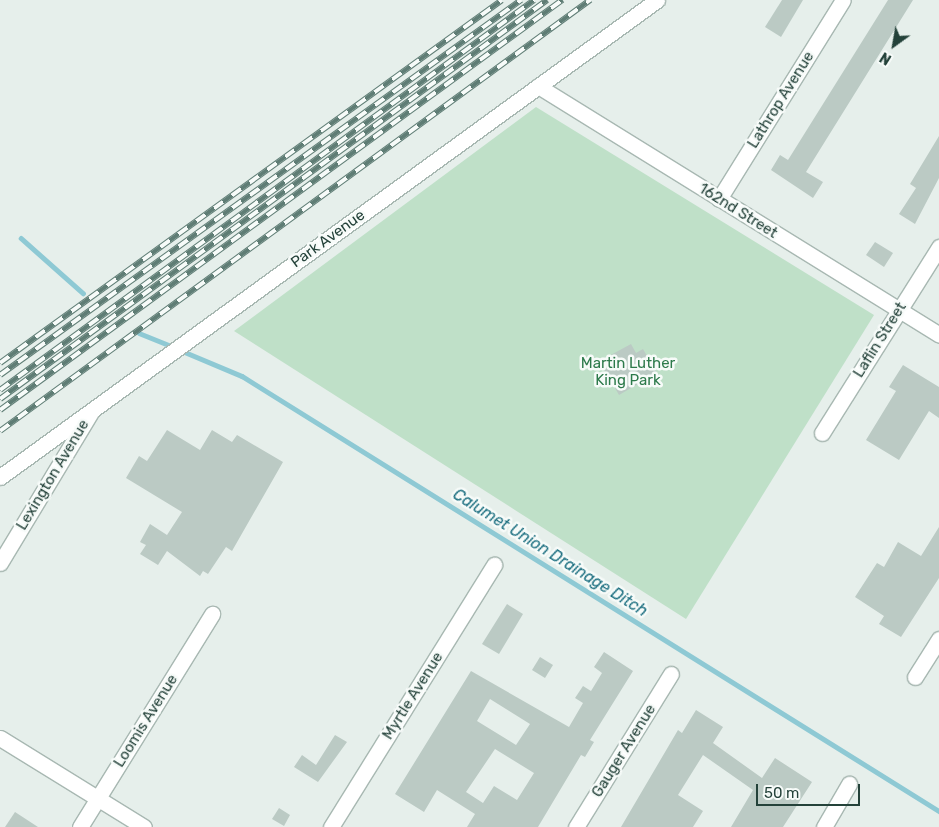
<!DOCTYPE html>
<html>
<head>
<meta charset="utf-8">
<style>
	body { margin:0 }
	#map { position:relative; width:939px; height:827px; overflow:hidden; background:#e6efeb; font-family:Rubik,sans-serif }
	div>[style] { position:absolute }
	.green>* { inset:0; background:#bfe0c8 }
	.stream>* { height:4.5px; margin:-2.25px; padding:0 2.25px; transform-origin:2.25px; border-radius:2.25px; background:#8ec9d4 }
	.building>* { inset:0; background:#bbcac4 }
	.roads { filter:drop-shadow(1px 0 #a8b8b2) drop-shadow(-1px 0 #a8b8b2) drop-shadow(0 1px #a8b8b2) drop-shadow(0 -1px #a8b8b2) }
	.minor>* { height:15px; margin:-7.5px; padding:0 7.5px; transform-origin:7.5px; border-radius:7.5px; background:#fff }
	.tertiary>* { height:15px; margin:-7.5px; padding:0 7.5px; transform-origin:7.5px; border-radius:7.5px; background:#fff }
	.rail>* { height:5.5px; margin-top:-2.75px; transform-origin:0; background:repeating-linear-gradient(90deg,#f7fbf9 0 11px,#5f7d75 0 22px); box-sizing:border-box; border-block:1px solid #5f7d75 }
	span { translate:-50% -50%; white-space:nowrap; text-align:center; line-height:1.15; -webkit-text-stroke:5px #f7fbf9; paint-order:stroke }
	.street-label { font-size:15px; color:#24423a }
	.park-label { font-size:15px; color:#2d7a4b }
	.water-label { font-size:16px; color:#1c6f80; font-style:italic }
	.north { position:absolute; left:869px; top:20px; width:50px; height:50px; -webkit-text-stroke:4px #f7fbf9; paint-order:stroke; rotate:212deg; font-size:14px; font-weight:700; line-height:20px; text-align:center; color:#24423a }
	.north::after { content:''; display:block; margin:auto; width:18px; height:22px; background:#24423a; clip-path:polygon(50% 0,100% 100%,50% 72%,0 100%) }
	.scale { position:absolute; left:756px; top:784px; width:104px; height:22px; box-sizing:border-box; border:2px solid #24423a; border-top:0; padding-left:6px; font-size:15px; line-height:18px; white-space:nowrap; color:#24423a; -webkit-text-stroke:4px #f7fbf9; paint-order:stroke }
</style>
</head>
<body>
<div id="map">
	<div class="green">
		<i style="clip-path:polygon(536px 107px,874px 315px,686px 619px,234px 331px)"></i>
	</div>
	<div class="stream">
		<i style="left:21px;top:238px;width:83px;rotate:41.6deg"></i>
		<i style="left:139px;top:333px;width:37px;rotate:22deg"></i>
		<i style="left:180px;top:350px;width:67px;rotate:22.8deg"></i>
		<i style="left:242px;top:376px;width:822px;rotate:31.97deg"></i>
	</div>
	<div class="building">
		<i style="clip-path:polygon(782px 0,803px 0,781px 37px,765px 27px)"></i>
		<i style="clip-path:polygon(888px 0,913px 0,806px 172px,823px 182px,813px 198px,771px 170px,780px 155px,788px 160px)"></i>
		<i style="clip-path:polygon(939px 136px,939px 178px,915px 224px,899px 214px,916px 188px,910px 184px)"></i>
		<i style="clip-path:polygon(875px 242px,893px 253px,884px 267px,866px 255px)"></i>
		<i style="clip-path:polygon(631px 344px,636px 353px,643px 349px,657px 373px,619px 395px,604px 369px,612px 365px,607px 357px)"></i>
		<i style="clip-path:polygon(903px 365px,939px 387px,939px 418px,929px 411px,899px 460px,866px 440px,896px 391px,889px 387px)"></i>
		<i style="clip-path:polygon(167px 430px,200px 450px,212px 430px,232px 442px,237px 435px,283px 462px,232px 551px,226px 547px,208px 574px,203px 571px,200px 576px,167px 551px,158px 565px,140px 554px,146px 545px,140px 542px,150px 524px,167px 535px,182px 512px,126px 478px,139px 456px,147px 461px)"></i>
		<i style="clip-path:polygon(939px 527px,939px 578px,901px 637px,879px 624px,884px 616px,855px 597px,877px 563px,884px 567px,898px 542px,921px 556px)"></i>
		<i style="clip-path:polygon(507px 604px,523px 614px,499px 654px,482px 644px)"></i>
		<i style="clip-path:polygon(evenodd,604px 652px,633px 671px,590px 740px,594px 742px,585px 757px,581px 755px,538px 827px,467px 827px,475px 814px,437px 790px,424px 812px,395px 794px,471px 671px,569px 727px,583px 703px,575px 698px,583px 686px,591px 691px,602px 673px,594px 667px,604px 652px,490px 699px,530px 724px,516px 745px,477px 721px,490px 699px,604px 652px,495px 749px,534px 773px,517px 800px,494px 786px,483px 803px,466px 792px,495px 749px)"></i>
		<i style="clip-path:polygon(540px 657px,553px 665px,545px 678px,532px 670px)"></i>
		<i style="clip-path:polygon(696px 710px,723px 727px,713px 743px,762px 778px,775px 758px,812px 782px,783px 827px,731px 827px,753px 790px,703px 755px,678px 795px,703px 811px,693px 827px,621px 827px,678px 730px,682px 733px)"></i>
		<i style="clip-path:polygon(335px 735px,347px 742px,318px 782px,294px 767px,302px 755px,316px 765px)"></i>
		<i style="clip-path:polygon(279px 808px,290px 815px,284px 826px,272px 819px)"></i>
		<i style="clip-path:polygon(15px 812px,38px 827px,5px 827px)"></i>
	</div>
	<div class="roads">
		<div class="minor">
			<i style="left:538px;top:86px;width:472px;rotate:31.8deg"></i>
			<i style="left:719px;top:199px;width:234px;rotate:-58.1deg"></i>
			<i style="left:822px;top:433px;width:220px;rotate:-57.8deg"></i>
			<i style="left:0;top:563px;width:176px;rotate:-58.9deg"></i>
			<i style="left:915px;top:677px;width:45px;rotate:-57.7deg"></i>
			<i style="left:0;top:738px;width:169px;rotate:31.7deg"></i>
			<i style="left:80px;top:827px;width:251px;rotate:-58.2deg"></i>
			<i style="left:331px;top:827px;width:309px;rotate:-58.1deg"></i>
			<i style="left:576px;top:827px;width:180px;rotate:-58.2deg"></i>
			<i style="left:824px;top:827px;width:50px;rotate:-59.8deg"></i>
		</div>
		<div class="tertiary">
			<i style="left:0;top:477px;width:812px;rotate:-35.98deg"></i>
		</div>
	</div>
	<div class="rail">
		<i style="left:0;top:363px;width:619px;rotate:-35.87deg"></i>
		<i style="left:0;top:375px;width:642px;rotate:-35.75deg"></i>
		<i style="left:0;top:390px;width:661px;rotate:-36.14deg"></i>
		<i style="left:0;top:399px;width:677px;rotate:-36.11deg"></i>
		<i style="left:0;top:410px;width:696px;rotate:-36.11deg"></i>
		<i style="left:0;top:431px;width:731px;rotate:-36.15deg"></i>
	</div>
	<div class="street-label">
		<span style="left:781px;top:100px;rotate:-58deg">Lathrop Avenue</span>
		<span style="left:738px;top:211px;rotate:32deg">162nd Street</span>
		<span style="left:328px;top:239px;rotate:-36deg">Park Avenue</span>
		<span style="left:880px;top:340px;rotate:-58deg">Laflin Street</span>
		<span style="left:53px;top:475px;rotate:-59deg">Lexington Avenue</span>
		<span style="left:413px;top:696px;rotate:-58deg">Myrtle Avenue</span>
		<span style="left:146px;top:721px;rotate:-58deg">Loomis Avenue</span>
		<span style="left:624px;top:751px;rotate:-58deg">Gauger Avenue</span>
	</div>
	<div class="park-label">
		<span style="left:628px;top:372px">Martin Luther<br>King Park</span>
	</div>
	<div class="water-label">
		<span style="left:550px;top:553px;rotate:32deg">Calumet Union Drainage Ditch</span>
	</div>
	<div class="north">N</div>
	<div class="scale">50 m</div>
</div>
</body>
</html>
